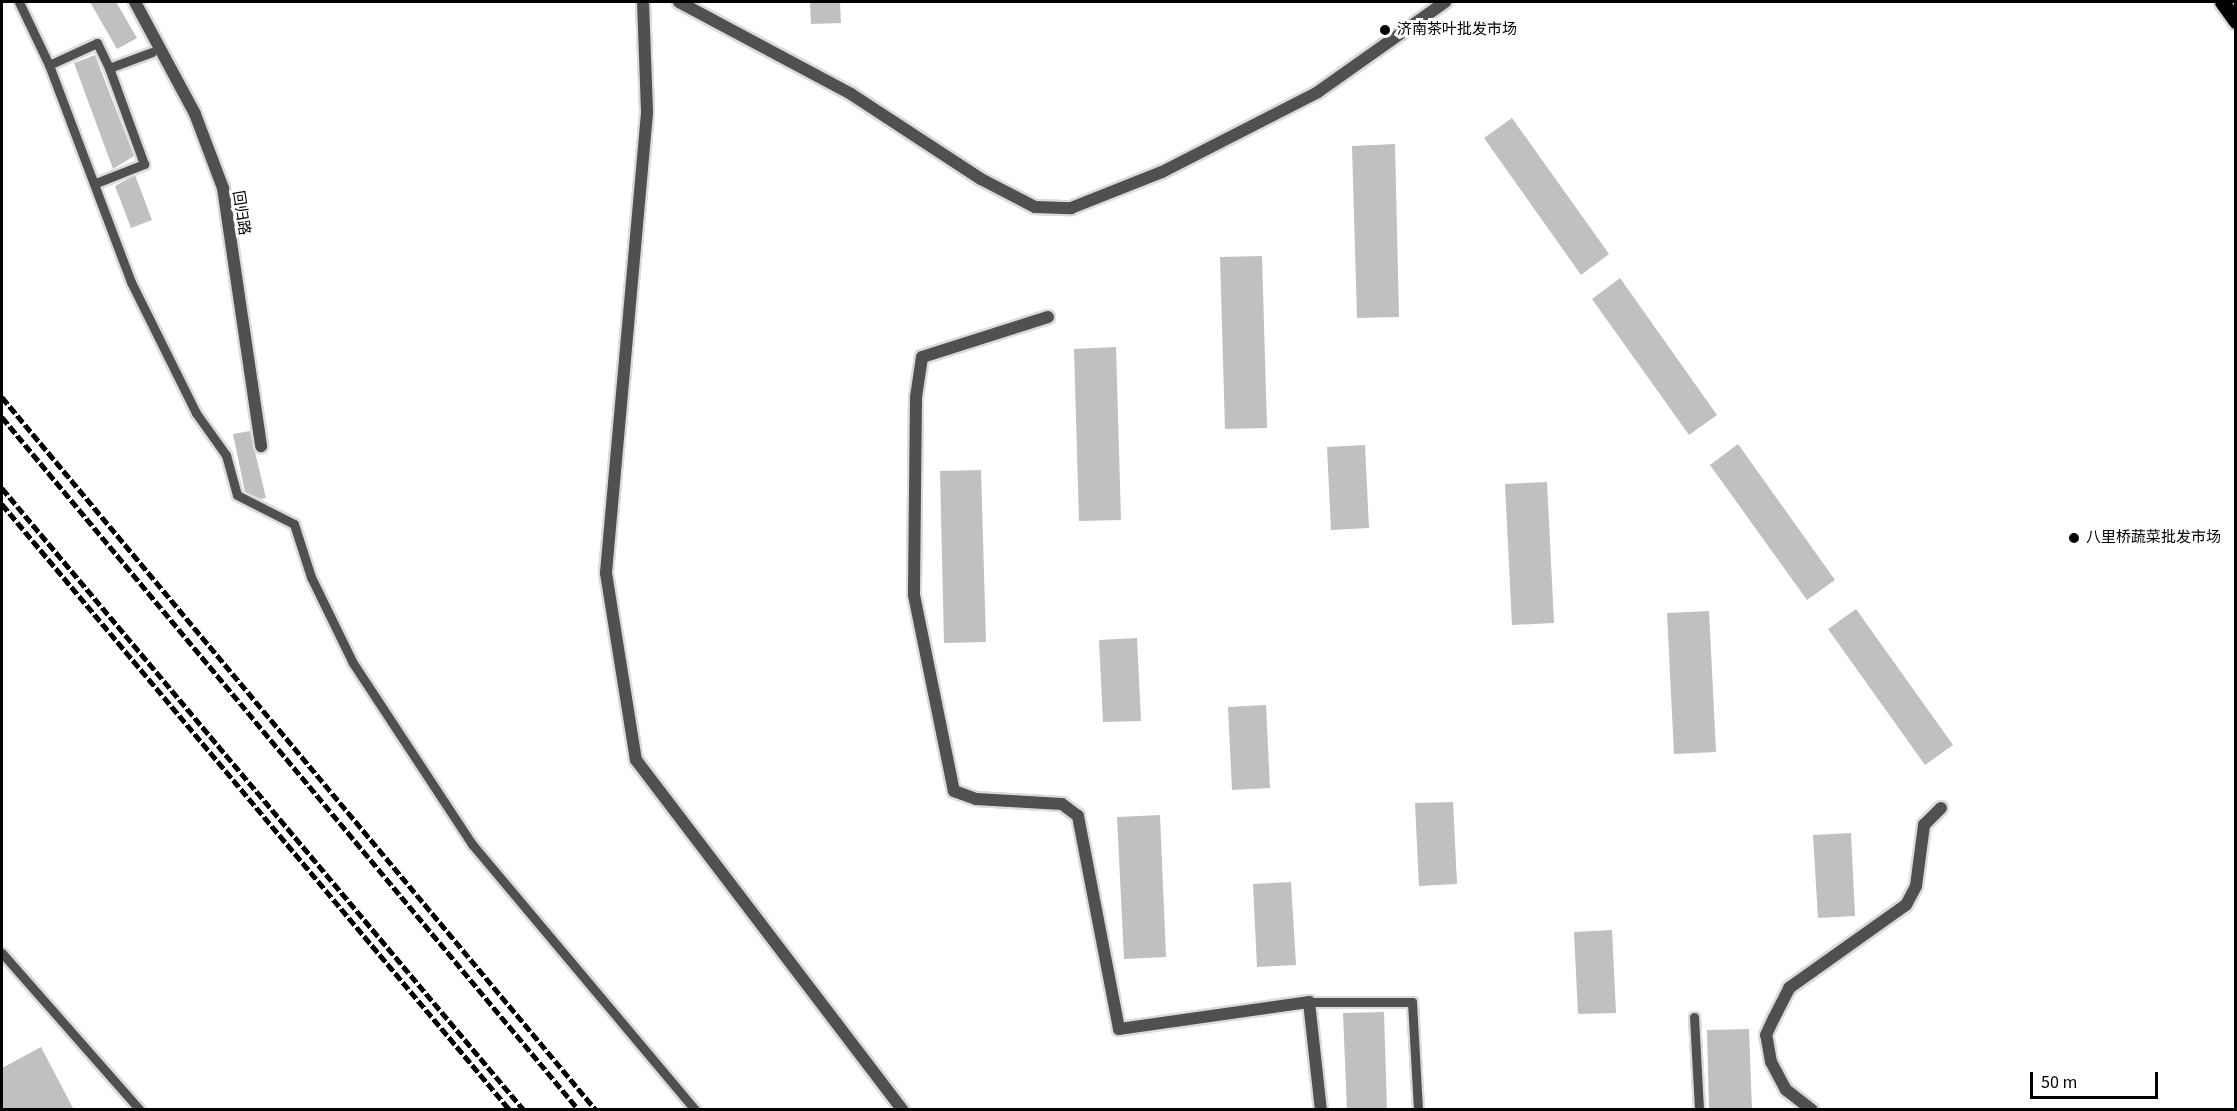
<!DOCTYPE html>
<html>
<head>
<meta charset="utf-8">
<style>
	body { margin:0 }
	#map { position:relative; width:2237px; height:1111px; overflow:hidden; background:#fff; font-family:"Source Sans 3","Noto Sans SC",sans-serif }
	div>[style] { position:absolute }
	.building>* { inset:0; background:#c0c0c0 }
	.roads { filter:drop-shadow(2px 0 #dbdbdb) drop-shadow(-2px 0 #dbdbdb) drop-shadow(0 2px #dbdbdb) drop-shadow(0 -2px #dbdbdb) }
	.service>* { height:9px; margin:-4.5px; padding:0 4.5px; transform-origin:4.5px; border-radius:4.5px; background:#505050 }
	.minor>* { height:12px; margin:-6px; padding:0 6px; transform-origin:6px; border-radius:6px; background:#505050 }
	.tertiary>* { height:12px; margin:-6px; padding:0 6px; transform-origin:6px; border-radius:6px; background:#505050 }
	.primary>* { height:15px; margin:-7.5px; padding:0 7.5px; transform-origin:7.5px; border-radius:7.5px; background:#000 }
	.rail>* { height:4.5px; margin-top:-2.25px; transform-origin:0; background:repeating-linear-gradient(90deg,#000 0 9px,transparent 0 12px) }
	.dots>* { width:16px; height:16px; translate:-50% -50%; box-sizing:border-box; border:3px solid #fff; border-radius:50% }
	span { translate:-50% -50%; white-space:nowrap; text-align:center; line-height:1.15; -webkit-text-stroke:6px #fff; paint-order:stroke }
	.poi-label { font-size:15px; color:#000 }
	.left { translate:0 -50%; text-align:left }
	.street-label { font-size:15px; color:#000 }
	.frame { position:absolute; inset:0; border:3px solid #000; pointer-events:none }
	.scale { position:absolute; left:2030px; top:1072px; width:128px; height:27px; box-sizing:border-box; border:3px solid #000; border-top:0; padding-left:8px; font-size:18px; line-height:21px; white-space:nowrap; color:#000; -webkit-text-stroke:4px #fff; paint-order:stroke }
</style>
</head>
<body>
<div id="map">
	<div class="building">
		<i style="clip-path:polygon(90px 2px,116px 2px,137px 38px,117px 49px)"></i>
		<i style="clip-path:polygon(810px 2px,840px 2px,841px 23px,811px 24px)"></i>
		<i style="clip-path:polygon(95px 55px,134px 156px,113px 169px,74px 63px)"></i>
		<i style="clip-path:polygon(1512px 118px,1609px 254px,1581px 275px,1484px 138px)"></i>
		<i style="clip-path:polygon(1395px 144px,1399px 317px,1357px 318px,1352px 146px)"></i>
		<i style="clip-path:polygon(135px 175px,152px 220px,131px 228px,115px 186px)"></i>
		<i style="clip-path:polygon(1262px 256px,1267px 428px,1225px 429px,1220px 257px)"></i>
		<i style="clip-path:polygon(1620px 278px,1717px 415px,1689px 435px,1592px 299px)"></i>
		<i style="clip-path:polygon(1116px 347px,1121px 520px,1079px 521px,1074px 349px)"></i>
		<i style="clip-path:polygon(250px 431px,266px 498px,261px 499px,245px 492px,233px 434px)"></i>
		<i style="clip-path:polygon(1738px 444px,1835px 580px,1807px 600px,1710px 465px)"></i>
		<i style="clip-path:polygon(1365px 445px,1369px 528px,1331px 530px,1327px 447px)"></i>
		<i style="clip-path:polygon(981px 470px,986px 642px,944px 643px,940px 471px)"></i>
		<i style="clip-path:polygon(1547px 482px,1554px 623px,1512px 625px,1505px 484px)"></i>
		<i style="clip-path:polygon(1856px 609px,1953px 745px,1925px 765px,1828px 629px)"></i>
		<i style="clip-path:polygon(1709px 611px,1716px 752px,1674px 754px,1667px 613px)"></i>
		<i style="clip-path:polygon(1137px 638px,1141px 721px,1103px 722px,1099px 640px)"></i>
		<i style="clip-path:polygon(1266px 705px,1270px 788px,1232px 790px,1228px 707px)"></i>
		<i style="clip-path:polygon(1453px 802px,1457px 884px,1419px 886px,1415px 803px)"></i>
		<i style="clip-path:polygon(1160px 815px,1166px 957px,1124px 959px,1117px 817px)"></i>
		<i style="clip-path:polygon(1851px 833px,1855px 916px,1818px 918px,1813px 835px)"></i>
		<i style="clip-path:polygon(1291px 882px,1296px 965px,1257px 967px,1253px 884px)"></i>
		<i style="clip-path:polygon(1612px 930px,1616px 1013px,1578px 1014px,1574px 932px)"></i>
		<i style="clip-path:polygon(1384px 1012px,1387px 1110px,1347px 1110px,1343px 1013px)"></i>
		<i style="clip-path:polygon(1749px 1029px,1752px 1110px,1709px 1110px,1707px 1030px)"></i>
		<i style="clip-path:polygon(41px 1047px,74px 1110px,2px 1110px,2px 1068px)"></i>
	</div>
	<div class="roads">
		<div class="service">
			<i style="left:19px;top:2px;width:70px;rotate:64.5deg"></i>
			<i style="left:49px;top:65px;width:232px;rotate:69.3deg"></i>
			<i style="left:131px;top:282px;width:146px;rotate:63.6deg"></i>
			<i style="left:196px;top:413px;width:52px;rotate:54.5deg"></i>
			<i style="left:226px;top:455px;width:41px;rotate:74.6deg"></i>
			<i style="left:237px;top:495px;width:64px;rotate:27deg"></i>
			<i style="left:294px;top:524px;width:56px;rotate:72.2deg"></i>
			<i style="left:311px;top:577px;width:96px;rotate:64deg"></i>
			<i style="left:353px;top:663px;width:217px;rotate:56.7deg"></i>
			<i style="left:472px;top:844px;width:347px;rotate:50deg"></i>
			<i style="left:49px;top:65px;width:53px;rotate:-24.6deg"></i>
			<i style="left:97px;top:43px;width:28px;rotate:64deg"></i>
			<i style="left:109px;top:68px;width:46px;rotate:-20.4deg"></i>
			<i style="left:96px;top:183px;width:52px;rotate:-21.6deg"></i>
			<i style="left:144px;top:164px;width:102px;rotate:-110deg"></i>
			<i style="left:2px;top:953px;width:209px;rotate:48.7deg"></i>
			<i style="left:1309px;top:1002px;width:103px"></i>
			<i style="left:1412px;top:1002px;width:108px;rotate:86.8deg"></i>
			<i style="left:1694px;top:1017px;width:93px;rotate:86.9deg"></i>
		</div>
		<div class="minor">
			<i style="left:1048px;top:317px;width:132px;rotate:162.4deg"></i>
			<i style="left:922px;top:357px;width:40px;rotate:98.5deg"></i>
			<i style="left:916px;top:397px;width:198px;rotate:90.6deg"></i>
			<i style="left:914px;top:595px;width:200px;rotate:78.5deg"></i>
			<i style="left:954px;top:791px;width:23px;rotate:20deg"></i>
			<i style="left:976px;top:799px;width:86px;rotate:3.3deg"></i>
			<i style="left:1062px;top:804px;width:20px;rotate:37deg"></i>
			<i style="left:1078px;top:816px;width:217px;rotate:79.1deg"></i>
			<i style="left:1119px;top:1029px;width:192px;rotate:-8.1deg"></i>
			<i style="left:1309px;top:1002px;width:109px;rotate:83.7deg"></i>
			<i style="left:1812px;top:1110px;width:33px;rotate:-142deg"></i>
			<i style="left:1786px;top:1090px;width:32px;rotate:-118deg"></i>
			<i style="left:1771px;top:1062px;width:27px;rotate:-100deg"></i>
			<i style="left:1766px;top:1035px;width:19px;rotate:-65deg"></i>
			<i style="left:1774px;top:1018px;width:34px;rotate:-63deg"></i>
			<i style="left:1789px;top:988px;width:143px;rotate:-35.4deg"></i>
			<i style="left:1906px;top:905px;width:21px;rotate:-62deg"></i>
			<i style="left:1916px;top:886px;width:62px;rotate:-82.5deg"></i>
			<i style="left:1924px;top:825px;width:24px;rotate:-45deg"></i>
		</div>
		<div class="tertiary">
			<i style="left:135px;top:2px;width:127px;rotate:61.8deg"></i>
			<i style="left:195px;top:114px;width:79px;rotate:69.3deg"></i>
			<i style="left:223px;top:188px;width:261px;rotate:81.6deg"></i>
			<i style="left:643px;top:2px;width:111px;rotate:87.9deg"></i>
			<i style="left:647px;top:113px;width:462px;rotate:95.1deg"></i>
			<i style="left:606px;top:573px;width:189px;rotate:80.9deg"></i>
			<i style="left:636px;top:760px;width:440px;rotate:52.7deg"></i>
			<i style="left:679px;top:2px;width:195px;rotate:28.1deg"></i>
			<i style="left:851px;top:94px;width:155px;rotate:33.2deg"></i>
			<i style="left:981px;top:179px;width:61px;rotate:27.4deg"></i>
			<i style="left:1035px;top:207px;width:36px;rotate:2deg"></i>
			<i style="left:1071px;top:208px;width:98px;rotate:-21.6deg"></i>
			<i style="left:1162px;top:172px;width:175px;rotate:-27.1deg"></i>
			<i style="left:1318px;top:92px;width:156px;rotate:-35.3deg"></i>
		</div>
		<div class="primary">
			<i style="left:2222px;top:2px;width:24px;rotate:54deg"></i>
		</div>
	</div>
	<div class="rail">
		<i style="left:2px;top:397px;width:928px;rotate:50.2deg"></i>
		<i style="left:2px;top:417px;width:902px;rotate:50.22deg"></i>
		<i style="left:2px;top:488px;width:812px;rotate:50deg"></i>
		<i style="left:2px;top:504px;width:791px;rotate:50.03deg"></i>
	</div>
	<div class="dots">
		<i style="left:1385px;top:30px;background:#000"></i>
		<i style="left:2074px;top:538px;background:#000"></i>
	</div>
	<div class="poi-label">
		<span class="left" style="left:1397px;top:30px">济南茶叶批发市场</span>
		<span class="left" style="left:2086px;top:538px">八里桥蔬菜批发市场</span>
	</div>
	<div class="street-label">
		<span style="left:241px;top:213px;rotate:81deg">回归路</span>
	</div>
	<div class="frame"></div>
	<div class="scale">50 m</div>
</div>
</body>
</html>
